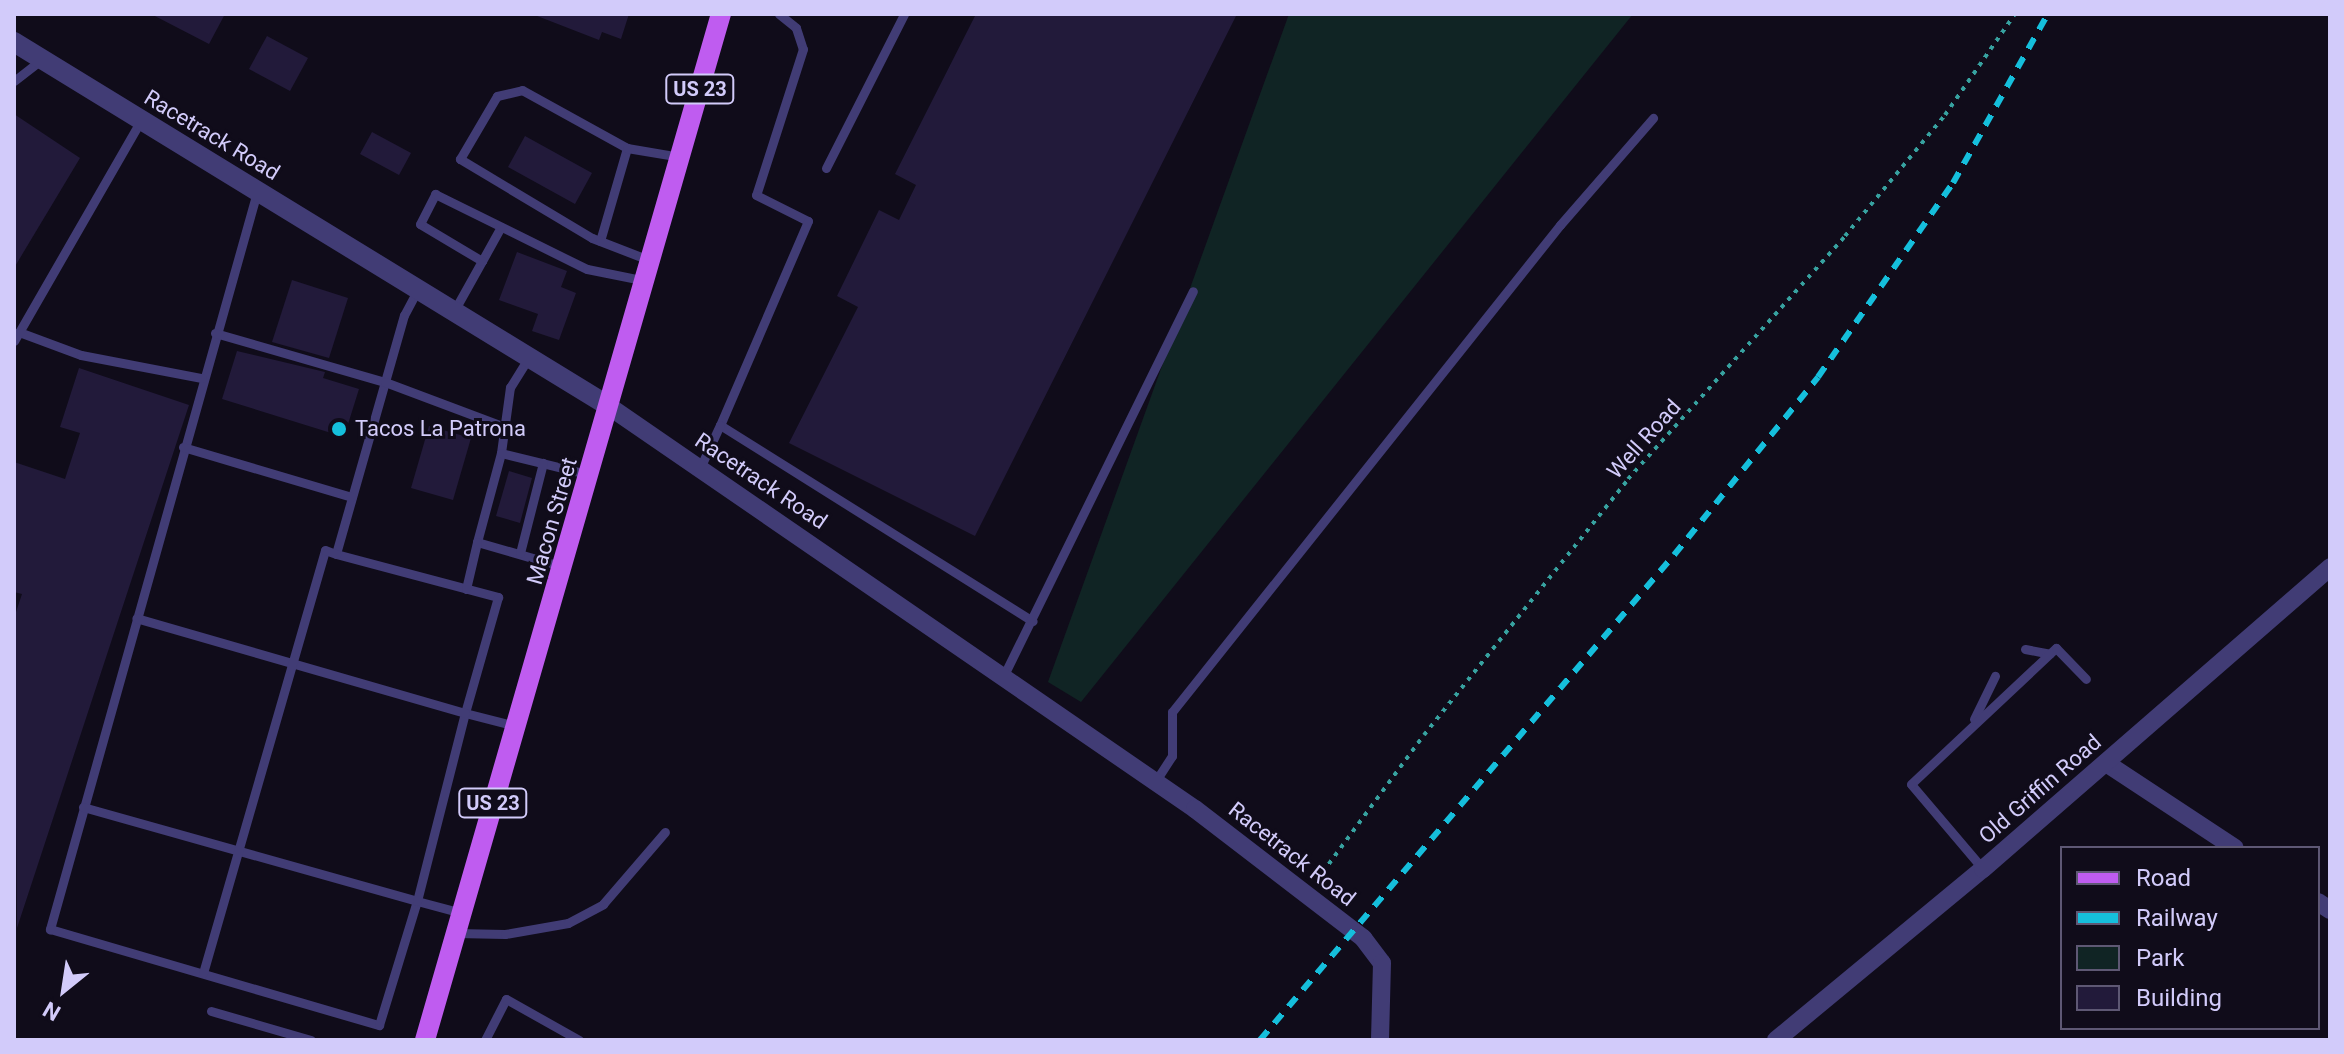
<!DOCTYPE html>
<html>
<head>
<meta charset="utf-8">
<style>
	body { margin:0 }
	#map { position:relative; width:2344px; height:1054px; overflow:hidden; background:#100c1a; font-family:Roboto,sans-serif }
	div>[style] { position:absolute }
	.green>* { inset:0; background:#102424 }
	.building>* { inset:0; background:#221a3a }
	.path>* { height:4px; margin-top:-2px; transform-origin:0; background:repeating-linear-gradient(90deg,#37a2a0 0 4px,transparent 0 10px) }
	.service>* { height:9px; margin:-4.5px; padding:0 4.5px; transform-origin:4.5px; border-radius:4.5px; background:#413c75 }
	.minor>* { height:18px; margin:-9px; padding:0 9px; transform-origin:9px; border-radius:9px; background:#413c75 }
	.tertiary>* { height:20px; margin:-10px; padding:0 10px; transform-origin:10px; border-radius:10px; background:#413c75 }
	.primary>* { height:20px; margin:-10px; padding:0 10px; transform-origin:10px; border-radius:10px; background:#bf5cf0 }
	.rail>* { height:6px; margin-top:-3px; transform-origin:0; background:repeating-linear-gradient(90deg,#15bfdc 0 12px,transparent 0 22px) }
	.dots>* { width:22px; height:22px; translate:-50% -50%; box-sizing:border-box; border:4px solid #100c1a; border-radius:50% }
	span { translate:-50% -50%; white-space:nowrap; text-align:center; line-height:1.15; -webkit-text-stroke:6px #100c1a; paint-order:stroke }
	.shield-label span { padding:2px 6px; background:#100c1a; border:2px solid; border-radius:6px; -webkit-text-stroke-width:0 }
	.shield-label { font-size:20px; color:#d2cbfa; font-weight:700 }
	.street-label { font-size:22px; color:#d2cbfa }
	.poi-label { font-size:22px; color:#d2cbfa }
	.left { translate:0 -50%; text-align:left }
	.frame { position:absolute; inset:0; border:16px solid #d2cbfa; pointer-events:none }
	.legend { position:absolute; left:2060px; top:846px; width:260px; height:184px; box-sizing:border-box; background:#100c1a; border:2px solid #5e5874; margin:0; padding:10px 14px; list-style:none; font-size:24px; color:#d2cbfa }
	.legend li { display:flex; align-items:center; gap:16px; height:40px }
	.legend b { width:40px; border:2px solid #5e5874 }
	.north { position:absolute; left:24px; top:950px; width:80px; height:80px; -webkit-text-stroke:6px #100c1a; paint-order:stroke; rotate:210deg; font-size:22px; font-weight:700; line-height:32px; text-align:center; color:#d2cbfa }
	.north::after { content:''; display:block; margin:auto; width:28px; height:36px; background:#d2cbfa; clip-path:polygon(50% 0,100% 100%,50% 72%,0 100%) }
</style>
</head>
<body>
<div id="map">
	<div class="green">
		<i style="clip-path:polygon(1289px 14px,1633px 14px,1081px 702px,1048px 682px)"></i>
	</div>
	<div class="building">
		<i style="clip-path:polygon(151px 14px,225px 14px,209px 44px)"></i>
		<i style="clip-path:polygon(532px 14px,629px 14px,621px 39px,602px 32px,599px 40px)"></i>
		<i style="clip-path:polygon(976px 14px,1237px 14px,975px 536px,789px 443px,858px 307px,837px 296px,879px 210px,899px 220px,916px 185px,895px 174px)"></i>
		<i style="clip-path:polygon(267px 36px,308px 58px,290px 91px,249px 69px)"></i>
		<i style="clip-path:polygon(14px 114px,80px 158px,14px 268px)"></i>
		<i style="clip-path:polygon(372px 132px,411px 153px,399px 175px,360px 154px)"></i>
		<i style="clip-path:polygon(525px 136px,592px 173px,575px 204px,508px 167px)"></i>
		<i style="clip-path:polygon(517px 252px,567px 271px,561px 287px,576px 293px,559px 340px,532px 331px,538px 314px,499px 300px)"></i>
		<i style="clip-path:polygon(292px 280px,348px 298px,329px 358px,272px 342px)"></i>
		<i style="clip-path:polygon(237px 351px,325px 372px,323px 378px,359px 389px,344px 437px,222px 399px)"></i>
		<i style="clip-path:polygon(79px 368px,189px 405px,17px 928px,14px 618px,22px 594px,14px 592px,14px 462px,65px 479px,80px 433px,60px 427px)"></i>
		<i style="clip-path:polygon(429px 426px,471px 438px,453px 500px,411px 488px)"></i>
		<i style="clip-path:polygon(509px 471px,532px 478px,520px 523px,496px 516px)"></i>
	</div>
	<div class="path">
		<i style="left:1317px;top:880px;width:180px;rotate:-53.6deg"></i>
		<i style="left:1424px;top:735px;width:327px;rotate:-51.4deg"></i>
		<i style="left:1628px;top:479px;width:326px;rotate:-48.2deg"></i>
		<i style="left:1845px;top:236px;width:157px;rotate:-50.4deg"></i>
		<i style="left:1945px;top:115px;width:123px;rotate:-55.3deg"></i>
	</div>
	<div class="service">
		<i style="left:779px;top:14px;width:22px;rotate:39deg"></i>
		<i style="left:796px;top:28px;width:22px;rotate:72deg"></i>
		<i style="left:803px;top:49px;width:153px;rotate:107.8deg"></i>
		<i style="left:756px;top:195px;width:58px;rotate:26.6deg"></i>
		<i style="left:808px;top:221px;width:222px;rotate:113.3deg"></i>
		<i style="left:720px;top:425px;width:369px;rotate:32.1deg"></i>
		<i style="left:14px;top:81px;width:36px;rotate:-38deg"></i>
		<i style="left:826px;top:168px;width:173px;rotate:-63.1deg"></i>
		<i style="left:257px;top:192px;width:766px;rotate:105.69deg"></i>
		<i style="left:50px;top:929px;width:343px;rotate:16.3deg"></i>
		<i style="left:379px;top:1025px;width:130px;rotate:-73deg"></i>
		<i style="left:417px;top:901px;width:47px;rotate:14.9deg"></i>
		<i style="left:600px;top:241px;width:97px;rotate:-73.8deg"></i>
		<i style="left:649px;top:260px;width:61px;rotate:-158.9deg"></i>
		<i style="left:592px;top:238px;width:154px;rotate:-149.1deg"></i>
		<i style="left:460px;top:159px;width:73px;rotate:-59.6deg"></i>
		<i style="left:497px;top:96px;width:26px;rotate:-13deg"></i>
		<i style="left:522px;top:90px;width:120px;rotate:28.9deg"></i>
		<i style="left:627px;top:148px;width:55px;rotate:9.5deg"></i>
		<i style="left:482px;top:261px;width:39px;rotate:-61deg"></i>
		<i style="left:418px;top:289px;width:30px;rotate:118deg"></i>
		<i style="left:404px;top:315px;width:248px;rotate:105.9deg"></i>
		<i style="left:336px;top:554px;width:168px;rotate:14.9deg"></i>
		<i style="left:498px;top:597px;width:121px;rotate:105.9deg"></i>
		<i style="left:465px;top:713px;width:53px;rotate:14.3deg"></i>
		<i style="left:454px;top:311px;width:57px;rotate:-60.8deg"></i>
		<i style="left:482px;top:261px;width:72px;rotate:-149.2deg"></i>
		<i style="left:420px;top:224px;width:34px;rotate:-63deg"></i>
		<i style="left:435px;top:194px;width:169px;rotate:26.3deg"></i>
		<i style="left:587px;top:269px;width:60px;rotate:11.5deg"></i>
		<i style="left:19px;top:332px;width:66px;rotate:20.4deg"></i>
		<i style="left:81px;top:355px;width:123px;rotate:10.8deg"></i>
		<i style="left:215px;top:333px;width:177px;rotate:16.1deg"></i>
		<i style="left:385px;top:382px;width:128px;rotate:20.6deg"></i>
		<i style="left:14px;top:341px;width:255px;rotate:-60.1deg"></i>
		<i style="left:529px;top:357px;width:36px;rotate:122deg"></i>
		<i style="left:510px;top:387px;width:67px;rotate:97.8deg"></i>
		<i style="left:501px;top:453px;width:92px;rotate:105.1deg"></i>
		<i style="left:477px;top:542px;width:86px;rotate:16.1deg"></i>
		<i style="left:183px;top:447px;width:176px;rotate:16.5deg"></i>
		<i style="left:501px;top:453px;width:89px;rotate:13.7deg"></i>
		<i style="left:700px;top:468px;width:47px;rotate:-65.1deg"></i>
		<i style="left:520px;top:553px;width:93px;rotate:-75.7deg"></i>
		<i style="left:466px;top:589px;width:48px;rotate:-76.8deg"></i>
		<i style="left:2025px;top:649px;width:25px;rotate:11deg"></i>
		<i style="left:1003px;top:677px;width:430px;rotate:-63.8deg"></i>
		<i style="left:1974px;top:719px;width:48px;rotate:-64deg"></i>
		<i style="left:1155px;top:782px;width:31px;rotate:-57deg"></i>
		<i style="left:1172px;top:756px;width:44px;rotate:-90deg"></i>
		<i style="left:1172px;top:712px;width:623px;rotate:-51.46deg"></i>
		<i style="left:1560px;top:225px;width:142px;rotate:-49deg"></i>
		<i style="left:83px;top:807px;width:347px;rotate:15.7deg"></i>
		<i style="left:417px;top:901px;width:194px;rotate:-75.7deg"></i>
		<i style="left:465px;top:713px;width:342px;rotate:-163.9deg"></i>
		<i style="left:1983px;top:869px;width:111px;rotate:-130.3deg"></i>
		<i style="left:1911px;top:784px;width:199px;rotate:-43.2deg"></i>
		<i style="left:2056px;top:648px;width:43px;rotate:45.9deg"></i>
		<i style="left:456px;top:933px;width:49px;rotate:1.2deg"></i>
		<i style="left:505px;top:934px;width:64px;rotate:-9.9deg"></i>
		<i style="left:568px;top:923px;width:40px;rotate:-28deg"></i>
		<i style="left:603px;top:904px;width:95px;rotate:-49.3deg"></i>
		<i style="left:203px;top:973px;width:440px;rotate:-73.9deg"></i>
		<i style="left:325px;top:550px;width:12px;rotate:20deg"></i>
		<i style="left:211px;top:1011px;width:104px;rotate:16.2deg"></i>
		<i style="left:485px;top:1040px;width:46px;rotate:-62.9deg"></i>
		<i style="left:506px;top:999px;width:84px;rotate:29.3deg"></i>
	</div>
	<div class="minor">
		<i style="left:610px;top:407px;width:710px;rotate:34.5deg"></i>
		<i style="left:1195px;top:809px;width:212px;rotate:37.5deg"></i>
		<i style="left:1363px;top:938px;width:31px;rotate:53deg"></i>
		<i style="left:1382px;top:963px;width:77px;rotate:91.5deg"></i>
		<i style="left:2106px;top:763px;width:154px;rotate:33.4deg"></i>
		<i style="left:2318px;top:902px;width:14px;rotate:34deg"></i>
		<i style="left:1776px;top:1040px;width:268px;rotate:-39.6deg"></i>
		<i style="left:1983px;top:869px;width:460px;rotate:-41deg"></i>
	</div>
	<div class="tertiary">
		<i style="left:14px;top:42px;width:699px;rotate:31.48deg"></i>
	</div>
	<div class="primary">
		<i style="left:425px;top:1040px;width:1068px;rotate:-73.91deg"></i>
	</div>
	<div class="rail">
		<i style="left:1260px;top:1040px;width:638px;rotate:-49.52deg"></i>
		<i style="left:1674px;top:555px;width:229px;rotate:-51deg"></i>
		<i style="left:1818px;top:377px;width:236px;rotate:-55.2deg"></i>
		<i style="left:1953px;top:183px;width:194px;rotate:-60.7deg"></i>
	</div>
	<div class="dots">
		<i style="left:339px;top:429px;background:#15bfdc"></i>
	</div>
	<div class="shield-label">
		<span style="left:700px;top:89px">US 23</span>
		<span style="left:493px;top:803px">US 23</span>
	</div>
	<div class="street-label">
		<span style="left:212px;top:135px;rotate:31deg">Racetrack Road</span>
		<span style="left:1644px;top:439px;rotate:-48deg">Well Road</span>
		<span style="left:761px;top:481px;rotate:34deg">Racetrack Road</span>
		<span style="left:552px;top:521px;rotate:-74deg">Macon Street</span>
		<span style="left:2040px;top:789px;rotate:-41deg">Old Griffin Road</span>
		<span style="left:1292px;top:854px;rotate:38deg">Racetrack Road</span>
	</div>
	<div class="poi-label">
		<span class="left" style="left:355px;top:429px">Tacos La Patrona</span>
	</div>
	<div class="frame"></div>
	<ul class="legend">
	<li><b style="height:10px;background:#bf5cf0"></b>Road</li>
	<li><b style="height:10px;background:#15bfdc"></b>Railway</li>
	<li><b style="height:22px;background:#102424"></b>Park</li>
	<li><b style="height:22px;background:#221a3a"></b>Building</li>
	</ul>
	<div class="north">N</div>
</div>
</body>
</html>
